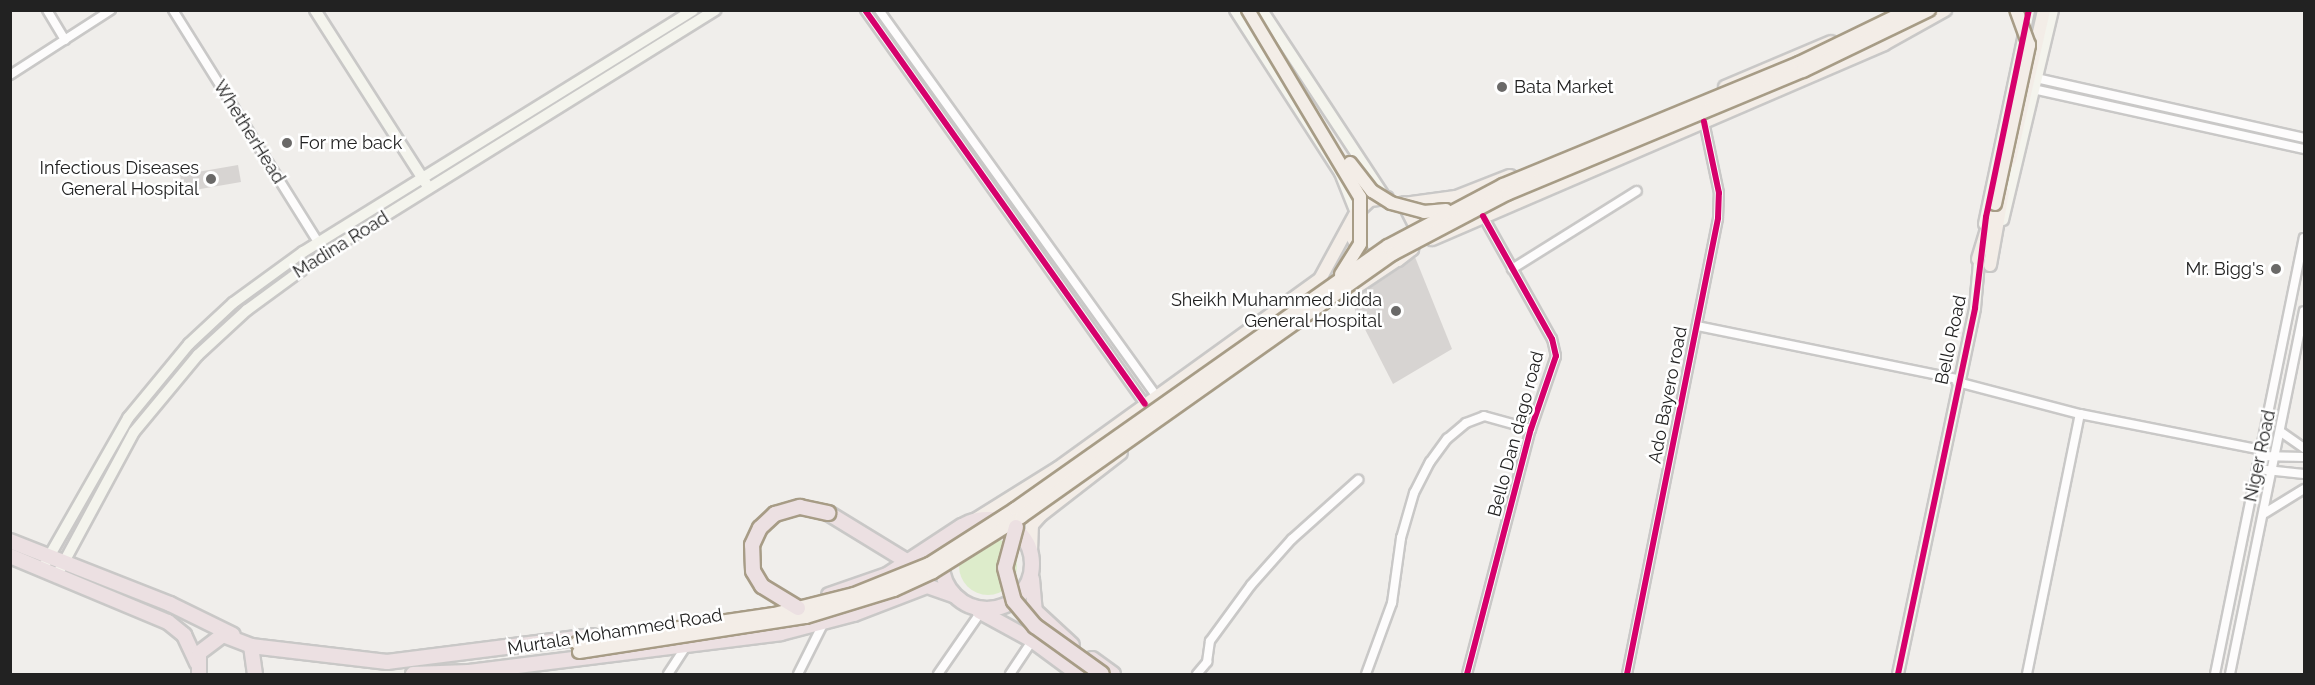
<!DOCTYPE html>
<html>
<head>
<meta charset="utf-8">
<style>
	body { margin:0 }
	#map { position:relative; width:2315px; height:685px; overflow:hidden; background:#f0eeeb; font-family:Raleway,sans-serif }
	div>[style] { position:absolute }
	.grass>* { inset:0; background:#ddeccb }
	.round { border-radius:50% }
	.building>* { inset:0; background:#d7d4d2 }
	.roads { filter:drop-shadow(2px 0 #c9c8c7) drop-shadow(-2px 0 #c9c8c7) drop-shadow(0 2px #c9c8c7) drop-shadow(0 -2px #c9c8c7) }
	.street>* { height:8px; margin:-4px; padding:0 4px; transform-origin:4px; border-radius:4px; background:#fdfcfc }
	.secondary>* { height:10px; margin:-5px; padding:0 5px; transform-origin:5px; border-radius:5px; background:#f4f4ed }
	.primary>* { height:12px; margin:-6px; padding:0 6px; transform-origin:6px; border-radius:6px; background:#f3ede7 }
	.highway>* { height:14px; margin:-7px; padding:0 7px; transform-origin:7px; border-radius:7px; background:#ece0e2 }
	.highway>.ring { margin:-7px; padding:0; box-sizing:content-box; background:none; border:14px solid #ece0e2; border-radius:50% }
	.bridges { filter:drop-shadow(2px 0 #a79c86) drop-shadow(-2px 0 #a79c86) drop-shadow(0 2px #a79c86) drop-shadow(0 -2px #a79c86) }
	.primary-bridge>* { height:12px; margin:-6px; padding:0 6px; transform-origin:6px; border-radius:6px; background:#f3ede7 }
	.highway-bridge>* { height:14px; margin:-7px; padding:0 7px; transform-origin:7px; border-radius:7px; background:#ece0e2 }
	.cycleway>* { height:6px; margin:-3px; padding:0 3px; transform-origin:3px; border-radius:3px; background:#d6006c }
	.dots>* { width:16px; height:16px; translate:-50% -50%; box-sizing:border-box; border:3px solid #fff; border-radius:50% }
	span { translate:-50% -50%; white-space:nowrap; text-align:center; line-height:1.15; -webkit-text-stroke:5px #fff; paint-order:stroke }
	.poi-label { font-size:18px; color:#222 }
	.left { translate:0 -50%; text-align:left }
	.right { translate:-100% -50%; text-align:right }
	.street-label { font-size:18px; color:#222 }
	.frame { position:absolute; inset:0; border:12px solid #222; pointer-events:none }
</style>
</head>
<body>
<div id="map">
	<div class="grass">
		<i class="round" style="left:959px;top:537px;width:58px;height:58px"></i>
	</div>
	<div class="building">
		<i style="clip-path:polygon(238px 165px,241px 182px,183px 192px,180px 175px)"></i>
		<i style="clip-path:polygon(1415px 257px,1452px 349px,1393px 384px,1350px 300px)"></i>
	</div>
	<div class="roads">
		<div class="street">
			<i style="left:47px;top:10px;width:35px;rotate:59deg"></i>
			<i style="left:173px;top:10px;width:287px;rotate:58deg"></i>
			<i style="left:865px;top:10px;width:483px;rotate:54.6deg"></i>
			<i style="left:879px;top:10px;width:475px;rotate:54.3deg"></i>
			<i style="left:10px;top:75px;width:120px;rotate:-32.8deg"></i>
			<i style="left:2036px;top:78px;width:275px;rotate:12.6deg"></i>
			<i style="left:2033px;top:89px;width:278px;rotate:12.5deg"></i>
			<i style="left:1512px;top:269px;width:147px;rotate:-32deg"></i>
			<i style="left:1697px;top:326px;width:266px;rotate:11.5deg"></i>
			<i style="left:1957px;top:382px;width:127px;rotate:14.6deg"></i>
			<i style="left:2080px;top:414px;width:185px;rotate:11.2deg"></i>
			<i style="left:2281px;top:432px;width:28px;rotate:35deg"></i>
			<i style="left:2260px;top:456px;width:44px;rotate:1.3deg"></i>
			<i style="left:2257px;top:469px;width:47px;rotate:6.1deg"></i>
			<i style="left:2265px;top:513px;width:46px;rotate:-31.6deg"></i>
			<i style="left:668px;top:674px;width:33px;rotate:-57deg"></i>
			<i style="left:798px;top:674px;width:58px;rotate:-63.4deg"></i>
			<i style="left:938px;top:674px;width:75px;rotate:-55.3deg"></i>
			<i style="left:1010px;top:674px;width:43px;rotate:-56.3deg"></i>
			<i style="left:1197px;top:674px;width:16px;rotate:-50deg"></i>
			<i style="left:1207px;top:662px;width:21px;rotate:-82deg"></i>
			<i style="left:1210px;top:641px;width:69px;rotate:-53.8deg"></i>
			<i style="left:1251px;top:585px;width:62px;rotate:-48.3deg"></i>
			<i style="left:1292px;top:539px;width:89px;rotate:-41.8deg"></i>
			<i style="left:1366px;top:674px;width:76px;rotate:-69.9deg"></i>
			<i style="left:1392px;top:603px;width:66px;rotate:-82.1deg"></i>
			<i style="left:1401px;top:538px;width:47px;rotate:-73.9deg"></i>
			<i style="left:1414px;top:493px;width:35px;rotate:-63deg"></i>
			<i style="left:1430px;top:462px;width:29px;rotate:-54deg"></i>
			<i style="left:1447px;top:439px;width:25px;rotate:-40deg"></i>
			<i style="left:1466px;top:423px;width:19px;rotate:-21deg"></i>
			<i style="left:1484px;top:416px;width:49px;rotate:15.5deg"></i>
			<i style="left:1467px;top:674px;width:253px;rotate:-75.4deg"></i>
			<i style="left:1531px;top:429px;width:77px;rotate:-71.1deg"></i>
			<i style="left:1556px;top:356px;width:17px;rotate:-103deg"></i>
			<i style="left:1552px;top:339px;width:141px;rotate:-119.3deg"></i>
			<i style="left:1627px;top:674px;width:465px;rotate:-78.7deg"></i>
			<i style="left:1718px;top:218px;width:25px;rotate:-88deg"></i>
			<i style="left:1719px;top:193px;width:73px;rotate:-101.9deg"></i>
			<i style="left:2027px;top:674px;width:265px;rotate:-78.5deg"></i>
			<i style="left:2215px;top:674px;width:445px;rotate:-78.5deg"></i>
			<i style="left:2230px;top:674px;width:370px;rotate:-78.5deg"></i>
		</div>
		<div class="secondary">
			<i style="left:315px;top:10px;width:208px;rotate:57.4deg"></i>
			<i style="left:1235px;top:10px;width:194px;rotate:57.2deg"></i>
			<i style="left:1340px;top:173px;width:43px;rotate:68.2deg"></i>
			<i style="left:1262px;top:10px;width:224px;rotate:56.7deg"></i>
			<i style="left:2003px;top:220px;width:216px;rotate:-76.6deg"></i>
			<i style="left:1984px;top:224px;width:219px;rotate:-78.1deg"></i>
			<i style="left:46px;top:562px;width:166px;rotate:-60.3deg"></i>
			<i style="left:128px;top:418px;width:96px;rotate:-50.5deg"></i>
			<i style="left:189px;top:344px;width:60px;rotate:-43deg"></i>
			<i style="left:233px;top:303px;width:87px;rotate:-36.1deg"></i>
			<i style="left:303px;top:252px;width:459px;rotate:-31.8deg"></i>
			<i style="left:57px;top:575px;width:162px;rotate:-61.7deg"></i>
			<i style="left:134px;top:432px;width:100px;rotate:-50.3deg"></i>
			<i style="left:198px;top:355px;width:67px;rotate:-42.6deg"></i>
			<i style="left:247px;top:310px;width:97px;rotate:-36.2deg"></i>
			<i style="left:325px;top:253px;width:460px;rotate:-31.9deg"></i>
			<i style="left:1898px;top:674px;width:374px;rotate:-78.1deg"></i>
			<i style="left:1975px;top:308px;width:57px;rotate:-85deg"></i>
		</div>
		<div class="primary">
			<i style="left:1725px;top:87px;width:115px;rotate:-23deg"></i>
			<i style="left:2010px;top:160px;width:154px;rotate:-77.2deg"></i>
			<i style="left:1404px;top:204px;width:52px;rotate:-7.7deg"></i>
			<i style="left:1456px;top:197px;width:58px;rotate:-21.3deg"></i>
			<i style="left:1352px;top:223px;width:12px;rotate:95deg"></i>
			<i style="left:1351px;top:235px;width:24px;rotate:60deg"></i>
			<i style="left:1363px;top:256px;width:24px;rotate:17deg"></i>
			<i style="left:1386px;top:263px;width:12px;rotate:-14deg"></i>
			<i style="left:1398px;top:260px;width:18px;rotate:-38deg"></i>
			<i style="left:1412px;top:249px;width:21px;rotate:-76deg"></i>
			<i style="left:1417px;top:229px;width:29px;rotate:-117deg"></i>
			<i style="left:1432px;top:239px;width:492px;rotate:-23.3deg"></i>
			<i style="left:1884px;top:44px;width:70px;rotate:-29.1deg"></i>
			<i style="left:1978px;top:259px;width:48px;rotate:-73.1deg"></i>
			<i style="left:1990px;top:265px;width:74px;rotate:-79.9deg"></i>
			<i style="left:1349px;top:292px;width:54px;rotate:-33.7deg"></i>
			<i style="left:973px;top:521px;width:100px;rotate:-31.9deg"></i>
			<i style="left:1058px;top:468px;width:323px;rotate:-35.8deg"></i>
			<i style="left:1320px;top:279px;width:75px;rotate:-61.4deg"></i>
			<i style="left:1356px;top:213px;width:19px;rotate:-43deg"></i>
			<i style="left:1370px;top:200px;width:17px;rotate:-7deg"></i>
			<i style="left:1031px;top:552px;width:27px;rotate:-88deg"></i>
			<i style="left:1032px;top:525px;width:13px;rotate:-48deg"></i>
			<i style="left:1041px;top:515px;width:101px;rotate:-37.8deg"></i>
		</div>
		<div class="highway">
			<i style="left:828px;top:513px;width:103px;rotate:31.5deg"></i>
			<i class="ring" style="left:942px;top:519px;width:76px;height:76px"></i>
			<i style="left:10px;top:541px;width:172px;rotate:21.5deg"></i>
			<i style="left:170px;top:604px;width:70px;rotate:26.2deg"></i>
			<i style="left:10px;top:556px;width:171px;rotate:22.7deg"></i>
			<i style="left:168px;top:622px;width:21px;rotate:39deg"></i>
			<i style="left:184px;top:635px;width:31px;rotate:65deg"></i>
			<i style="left:1032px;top:579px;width:32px;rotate:85deg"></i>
			<i style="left:1035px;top:611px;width:50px;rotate:42.6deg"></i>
			<i style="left:829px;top:595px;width:61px;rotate:-19deg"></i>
			<i style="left:887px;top:575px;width:90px;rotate:-33.2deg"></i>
			<i style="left:979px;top:611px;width:60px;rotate:28.7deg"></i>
			<i style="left:1032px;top:640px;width:57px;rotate:36.5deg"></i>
			<i style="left:251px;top:646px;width:137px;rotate:6.7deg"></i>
			<i style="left:387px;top:662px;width:207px;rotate:-7.2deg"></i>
			<i style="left:1092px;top:659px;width:26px;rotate:36deg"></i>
			<i style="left:199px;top:674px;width:21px;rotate:-90deg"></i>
			<i style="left:199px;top:653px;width:30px;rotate:-37deg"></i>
			<i style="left:223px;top:635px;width:30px;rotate:21deg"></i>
			<i style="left:251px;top:646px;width:28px;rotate:82deg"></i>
			<i style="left:413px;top:674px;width:56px;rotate:-2deg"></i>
			<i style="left:469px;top:672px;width:314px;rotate:-7.1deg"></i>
			<i style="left:781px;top:633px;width:75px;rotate:-14.6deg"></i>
			<i style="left:854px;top:614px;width:78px;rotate:-21deg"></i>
			<i style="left:927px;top:586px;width:28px;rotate:19deg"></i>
		</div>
	</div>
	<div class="bridges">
		<div class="primary-bridge">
			<i style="left:1248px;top:10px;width:218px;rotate:59.1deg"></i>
			<i style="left:1360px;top:197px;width:47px;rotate:90deg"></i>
			<i style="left:1360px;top:244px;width:36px;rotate:122deg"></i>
			<i style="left:1350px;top:163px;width:36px;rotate:52deg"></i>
			<i style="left:1372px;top:191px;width:22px;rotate:32deg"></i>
			<i style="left:1391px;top:203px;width:34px;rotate:15deg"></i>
			<i style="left:1424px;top:212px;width:22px;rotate:-5deg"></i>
			<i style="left:1995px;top:204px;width:163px;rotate:-77.9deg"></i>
			<i style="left:2029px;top:45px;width:37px;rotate:-110deg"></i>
			<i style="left:577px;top:643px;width:199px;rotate:-8.4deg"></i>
			<i style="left:774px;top:614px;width:82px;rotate:-14deg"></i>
			<i style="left:854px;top:594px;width:81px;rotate:-21.8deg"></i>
			<i style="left:929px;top:564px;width:102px;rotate:-32.6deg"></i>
			<i style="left:1015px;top:509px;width:456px;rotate:-35.2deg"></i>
			<i style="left:1388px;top:246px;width:130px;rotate:-27.9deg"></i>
			<i style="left:1503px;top:185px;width:320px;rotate:-22.4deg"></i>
			<i style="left:1799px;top:63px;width:121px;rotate:-25.9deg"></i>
			<i style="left:579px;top:652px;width:230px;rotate:-8.8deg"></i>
			<i style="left:806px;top:617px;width:92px;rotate:-17.1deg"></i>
			<i style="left:894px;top:590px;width:43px;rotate:-24.8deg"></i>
			<i style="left:933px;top:572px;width:104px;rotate:-32deg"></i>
			<i style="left:1021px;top:517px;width:456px;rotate:-35.3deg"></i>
			<i style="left:1393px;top:254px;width:129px;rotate:-27.8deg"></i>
			<i style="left:1507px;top:194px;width:321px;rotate:-22.6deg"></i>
			<i style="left:1803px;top:71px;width:140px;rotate:-25.8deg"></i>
		</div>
		<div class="highway-bridge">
			<i style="left:1016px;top:527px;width:42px;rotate:105deg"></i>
			<i style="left:1005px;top:568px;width:34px;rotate:75deg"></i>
			<i style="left:1014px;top:601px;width:33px;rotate:50deg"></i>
			<i style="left:1035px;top:626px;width:82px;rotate:35.6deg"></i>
			<i style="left:798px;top:608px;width:42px;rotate:-148.6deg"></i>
			<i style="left:762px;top:586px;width:17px;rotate:-121deg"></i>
			<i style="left:753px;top:571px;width:26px;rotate:-92deg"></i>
			<i style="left:752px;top:545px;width:19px;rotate:-65deg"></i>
			<i style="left:760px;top:528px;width:21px;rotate:-43deg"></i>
			<i style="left:775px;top:514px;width:26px;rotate:-16deg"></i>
			<i style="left:800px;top:507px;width:29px;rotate:12deg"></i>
		</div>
	</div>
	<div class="cycleway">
		<i style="left:865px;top:10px;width:483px;rotate:54.6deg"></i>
		<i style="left:1467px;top:674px;width:253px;rotate:-75.4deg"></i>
		<i style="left:1531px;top:429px;width:77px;rotate:-71.1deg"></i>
		<i style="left:1556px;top:356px;width:17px;rotate:-103deg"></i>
		<i style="left:1552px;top:339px;width:141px;rotate:-119.3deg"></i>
		<i style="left:1627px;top:674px;width:465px;rotate:-78.7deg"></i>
		<i style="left:1718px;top:218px;width:25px;rotate:-88deg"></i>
		<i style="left:1719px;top:193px;width:73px;rotate:-101.9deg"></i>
		<i style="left:1898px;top:674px;width:374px;rotate:-78.1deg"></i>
		<i style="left:1975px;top:308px;width:92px;rotate:-83.1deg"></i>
		<i style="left:1986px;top:217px;width:211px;rotate:-78.3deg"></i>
	</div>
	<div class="dots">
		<i style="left:1502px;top:87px;background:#6a6968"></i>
		<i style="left:287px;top:143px;background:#6a6968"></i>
		<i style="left:211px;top:179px;background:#6a6968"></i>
		<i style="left:2276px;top:269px;background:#6a6968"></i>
		<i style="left:1396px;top:311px;background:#6a6968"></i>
	</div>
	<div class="poi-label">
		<span class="left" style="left:1514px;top:87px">Bata Market</span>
		<span class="left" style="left:299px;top:143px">For me back</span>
		<span class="right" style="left:199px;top:179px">Infectious Diseases<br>General Hospital</span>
		<span class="right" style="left:2264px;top:269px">Mr. Bigg's</span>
		<span class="right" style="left:1382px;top:311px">Sheikh Muhammed Jidda<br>General Hospital</span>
	</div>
	<div class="street-label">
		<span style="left:249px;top:132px;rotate:58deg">WhetherHead</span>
		<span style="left:341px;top:245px;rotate:-32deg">Madina Road</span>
		<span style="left:1951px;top:340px;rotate:-78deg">Bello Road</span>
		<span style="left:1668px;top:395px;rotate:-79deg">Ado Bayero road</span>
		<span style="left:1516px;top:434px;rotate:-75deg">Bello Dan dago road</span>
		<span style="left:2260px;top:456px;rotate:-78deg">Niger Road</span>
		<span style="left:615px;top:632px;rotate:-9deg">Murtala Mohammed Road</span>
	</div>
	<div class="frame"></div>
</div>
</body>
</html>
